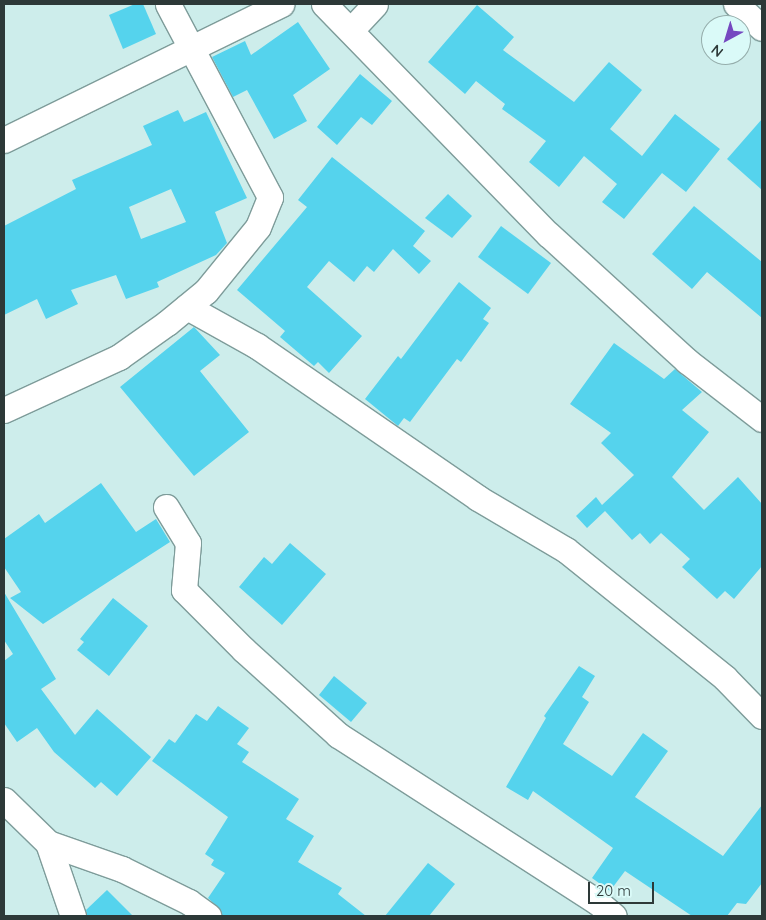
<!DOCTYPE html>
<html>
<head>
<meta charset="utf-8">
<style>
	body { margin:0 }
	#map { position:relative; width:766px; height:920px; overflow:hidden; background:#cdedeb; font-family:Quicksand,sans-serif }
	div>[style] { position:absolute }
	.building>* { inset:0; background:#55d3ed }
	.roads { filter:drop-shadow(1px 0 #7e9c9a) drop-shadow(-1px 0 #7e9c9a) drop-shadow(0 1px #7e9c9a) drop-shadow(0 -1px #7e9c9a) }
	.minor>* { height:25px; margin:-12.5px; padding:0 12.5px; transform-origin:12.5px; border-radius:12.5px; background:#fff }
	span { translate:-50% -50%; white-space:nowrap; text-align:center; line-height:1.15; -webkit-text-stroke:5px #dafaf8; paint-order:stroke }
	.frame { position:absolute; inset:0; border:5px solid #2d3938; pointer-events:none }
	.north { position:absolute; left:701px; top:15px; width:50px; height:50px; box-sizing:border-box; background:#dafaf8; border:1px solid #95adab; border-radius:50%; rotate:219deg; font-size:14px; font-weight:700; line-height:20px; text-align:center; color:#2d3938 }
	.north::after { content:''; display:block; margin:auto; width:18px; height:22px; background:#7548c0; clip-path:polygon(50% 0,100% 100%,50% 72%,0 100%) }
	.scale { position:absolute; left:588px; top:882px; width:66px; height:22px; box-sizing:border-box; border:2px solid #2d3938; border-top:0; padding-left:6px; font-size:15px; line-height:18px; white-space:nowrap; color:#2d3938; -webkit-text-stroke:4px #dafaf8; paint-order:stroke }
</style>
</head>
<body>
<div id="map">
	<div class="building">
		<i style="clip-path:polygon(135px 4px,143px 4px,156px 34px,123px 49px,109px 15px)"></i>
		<i style="clip-path:polygon(477px 5px,514px 37px,503px 50px,574px 102px,609px 62px,642px 90px,610px 129px,642px 156px,675px 114px,720px 149px,686px 192px,662px 173px,624px 219px,602px 202px,617px 184px,584px 156px,559px 187px,529px 162px,546px 141px,502px 109px,505px 104px,476px 81px,465px 94px,428px 62px)"></i>
		<i style="clip-path:polygon(298px 22px,330px 69px,293px 95px,307px 121px,274px 139px,247px 90px,233px 97px,212px 57px,245px 41px,251px 55px)"></i>
		<i style="clip-path:polygon(360px 74px,392px 101px,372px 125px,361px 117px,337px 145px,317px 127px)"></i>
		<i style="clip-path:polygon(evenodd,178px 110px,184px 122px,206px 112px,247px 198px,215px 212px,227px 243px,216px 255px,157px 282px,159px 287px,126px 299px,116px 275px,71px 290px,78px 304px,46px 319px,37px 299px,4px 315px,4px 226px,76px 189px,72px 180px,152px 145px,143px 126px,178px 110px,171px 189px,186px 222px,141px 239px,129px 207px,171px 189px)"></i>
		<i style="clip-path:polygon(762px 119px,762px 190px,727px 159px)"></i>
		<i style="clip-path:polygon(332px 157px,425px 231px,413px 246px,431px 261px,419px 274px,393px 249px,374px 272px,367px 266px,354px 282px,329px 261px,307px 287px,362px 336px,329px 373px,318px 362px,314px 366px,280px 337px,285px 331px,237px 290px,307px 207px,298px 200px)"></i>
		<i style="clip-path:polygon(448px 194px,472px 216px,452px 238px,425px 218px)"></i>
		<i style="clip-path:polygon(694px 206px,762px 262px,762px 318px,707px 272px,692px 289px,652px 254px)"></i>
		<i style="clip-path:polygon(501px 226px,551px 263px,528px 294px,478px 257px)"></i>
		<i style="clip-path:polygon(459px 282px,491px 308px,483px 319px,489px 323px,461px 362px,457px 359px,410px 422px,404px 418px,398px 426px,365px 399px,398px 356px,401px 359px)"></i>
		<i style="clip-path:polygon(194px 327px,220px 355px,200px 371px,249px 432px,194px 476px,120px 387px)"></i>
		<i style="clip-path:polygon(614px 343px,664px 379px,675px 369px,702px 392px,682px 410px,709px 432px,672px 477px,704px 510px,738px 477px,762px 504px,762px 566px,734px 599px,725px 591px,717px 599px,682px 567px,690px 559px,661px 533px,650px 544px,640px 533px,632px 540px,605px 511px,587px 528px,576px 516px,596px 497px,602px 505px,634px 475px,601px 443px,611px 433px,570px 404px)"></i>
		<i style="clip-path:polygon(101px 483px,136px 532px,156px 519px,170px 542px,43px 624px,10px 598px,21px 592px,4px 567px,4px 539px,39px 514px,45px 523px)"></i>
		<i style="clip-path:polygon(290px 543px,326px 574px,282px 625px,239px 587px,264px 557px,272px 564px)"></i>
		<i style="clip-path:polygon(4px 592px,56px 679px,41px 689px,75px 735px,97px 709px,151px 757px,117px 796px,101px 782px,95px 788px,54px 752px,37px 728px,17px 742px,4px 723px,4px 661px,13px 654px,4px 640px)"></i>
		<i style="clip-path:polygon(113px 598px,148px 626px,109px 676px,77px 650px,84px 642px,80px 639px)"></i>
		<i style="clip-path:polygon(579px 666px,595px 676px,582px 697px,589px 702px,563px 744px,612px 776px,643px 733px,668px 751px,635px 797px,723px 856px,762px 805px,762px 883px,746px 904px,737px 903px,727px 916px,692px 916px,625px 871px,610px 891px,592px 878px,613px 848px,533px 791px,528px 800px,506px 787px,546px 718px,544px 716px)"></i>
		<i style="clip-path:polygon(334px 676px,367px 703px,351px 722px,319px 695px)"></i>
		<i style="clip-path:polygon(218px 706px,249px 728px,237px 744px,249px 752px,242px 762px,299px 799px,286px 819px,314px 836px,298px 862px,342px 888px,338px 894px,366px 916px,222px 916px,221px 910px,208px 898px,225px 873px,211px 865px,214px 860px,205px 854px,228px 817px,152px 761px,169px 739px,175px 743px,196px 714px,207px 721px)"></i>
		<i style="clip-path:polygon(428px 863px,455px 884px,429px 916px,385px 916px)"></i>
		<i style="clip-path:polygon(107px 890px,133px 916px,87px 916px,86px 910px)"></i>
	</div>
	<div class="roads">
		<div class="minor">
			<i style="left:324px;top:4px;width:322px;rotate:45.8deg"></i>
			<i style="left:549px;top:235px;width:187px;rotate:42.4deg"></i>
			<i style="left:687px;top:361px;width:95px;rotate:37.7deg"></i>
			<i style="left:736px;top:4px;width:35px;rotate:43deg"></i>
			<i style="left:351px;top:30px;width:35px;rotate:-47deg"></i>
			<i style="left:4px;top:140px;width:309px;rotate:-26.1deg"></i>
			<i style="left:187px;top:307px;width:80px;rotate:29.1deg"></i>
			<i style="left:257px;top:346px;width:268px;rotate:34.5deg"></i>
			<i style="left:478px;top:498px;width:102px;rotate:30.6deg"></i>
			<i style="left:566px;top:550px;width:204px;rotate:38.8deg"></i>
			<i style="left:725px;top:678px;width:53px;rotate:45.8deg"></i>
			<i style="left:4px;top:410px;width:127px;rotate:-24.7deg"></i>
			<i style="left:119px;top:357px;width:59px;rotate:-35.3deg"></i>
			<i style="left:167px;top:323px;width:50px;rotate:-39.4deg"></i>
			<i style="left:206px;top:291px;width:82px;rotate:-50.9deg"></i>
			<i style="left:258px;top:227px;width:32px;rotate:-68deg"></i>
			<i style="left:270px;top:197px;width:218px;rotate:-117.9deg"></i>
			<i style="left:166px;top:507px;width:42px;rotate:58.6deg"></i>
			<i style="left:188px;top:543px;width:47px;rotate:94.9deg"></i>
			<i style="left:184px;top:590px;width:85px;rotate:45deg"></i>
			<i style="left:244px;top:650px;width:127px;rotate:42.1deg"></i>
			<i style="left:338px;top:735px;width:307px;rotate:32.8deg"></i>
			<i style="left:596px;top:901px;width:23px;rotate:40deg"></i>
			<i style="left:4px;top:800px;width:62px;rotate:44.3deg"></i>
			<i style="left:48px;top:843px;width:77px;rotate:71.1deg"></i>
			<i style="left:48px;top:843px;width:78px;rotate:19.4deg"></i>
			<i style="left:122px;top:869px;width:75px;rotate:26.2deg"></i>
			<i style="left:189px;top:902px;width:24px;rotate:36deg"></i>
		</div>
	</div>
	<div class="frame"></div>
	<div class="north">N</div>
	<div class="scale">20 m</div>
</div>
</body>
</html>
